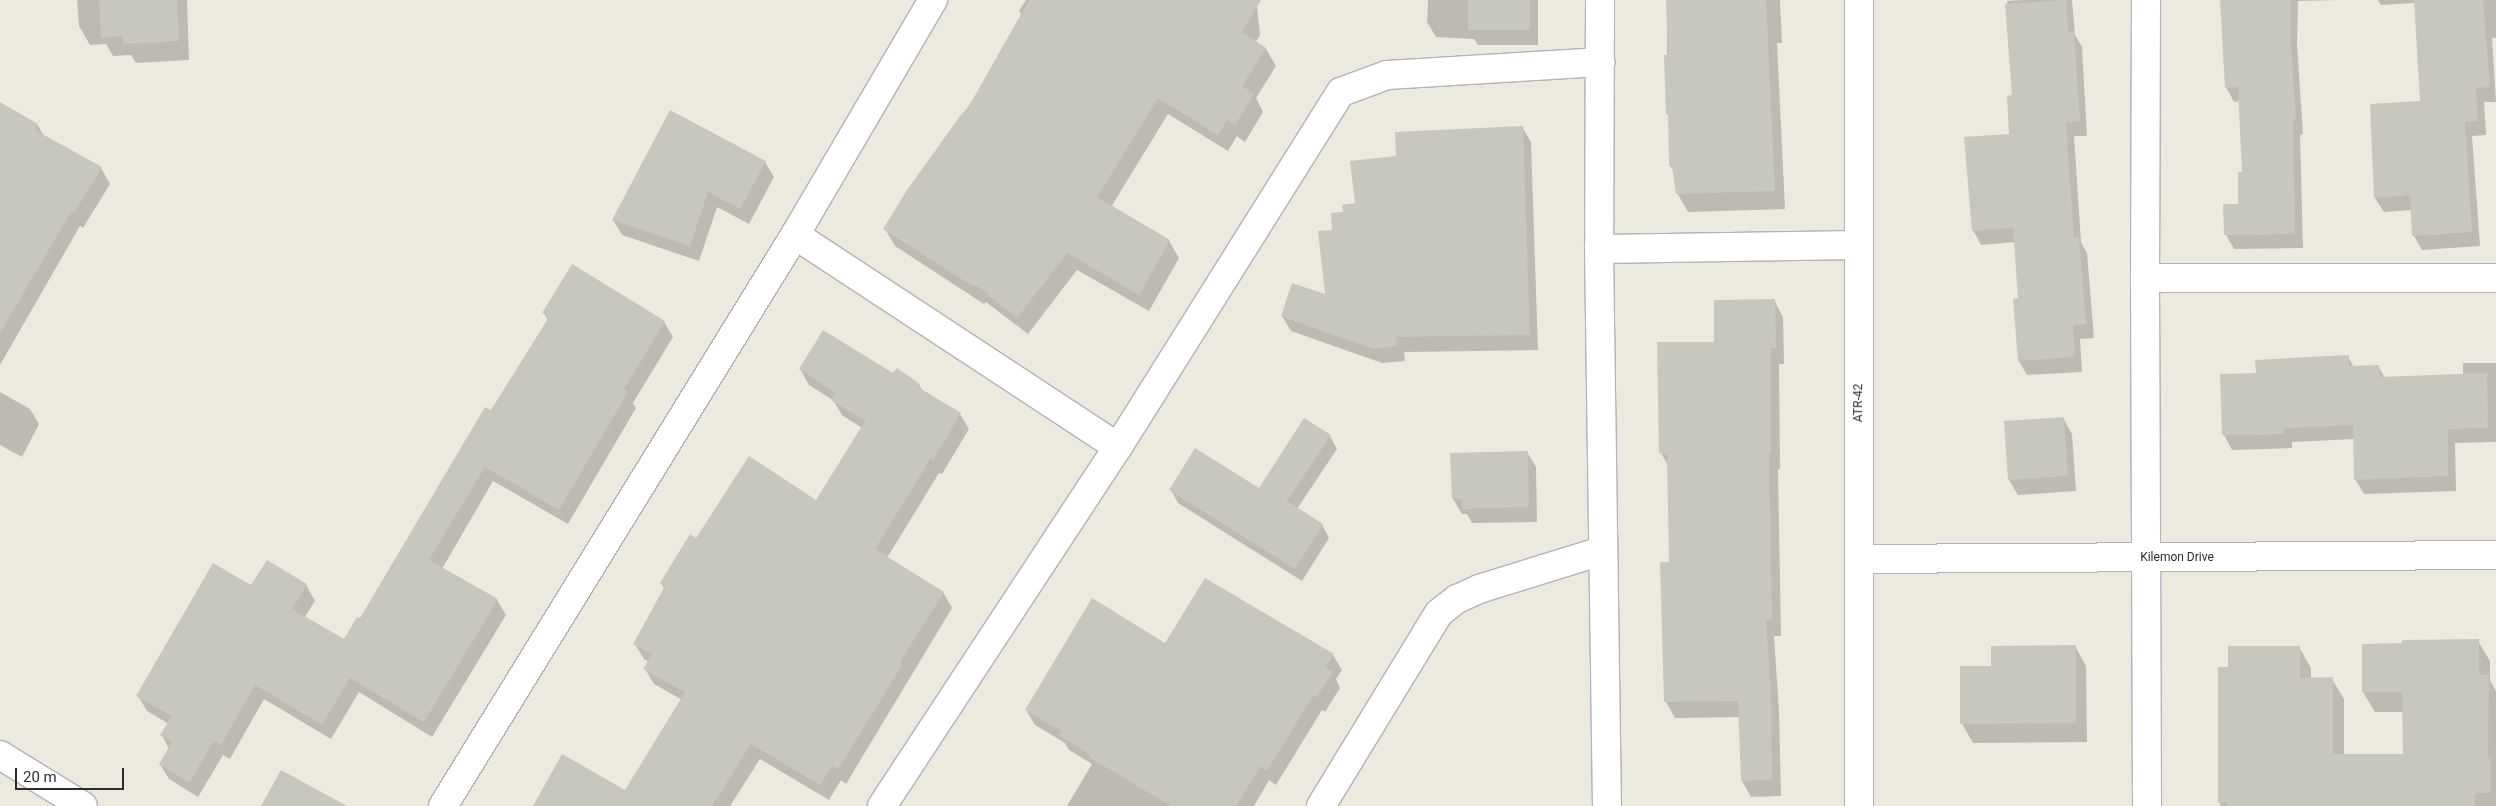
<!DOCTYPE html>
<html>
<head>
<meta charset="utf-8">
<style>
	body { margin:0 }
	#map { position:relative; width:2496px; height:806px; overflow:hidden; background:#ece9df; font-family:Roboto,sans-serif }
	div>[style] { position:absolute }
	.shadow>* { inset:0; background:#0003 }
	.building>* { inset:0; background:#c8c7bd }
	.roads { filter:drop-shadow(1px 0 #b2b2be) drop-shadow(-1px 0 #b2b2be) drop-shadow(0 1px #b2b2be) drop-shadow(0 -1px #b2b2be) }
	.street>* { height:28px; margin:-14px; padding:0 14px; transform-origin:14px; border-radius:14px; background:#fff }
	.secondary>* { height:28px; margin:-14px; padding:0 14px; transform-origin:14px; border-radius:14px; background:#fff }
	span { translate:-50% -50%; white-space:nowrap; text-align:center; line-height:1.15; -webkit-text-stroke:4px #fff; paint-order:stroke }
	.street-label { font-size:12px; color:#2c2c2c }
	.scale { position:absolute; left:15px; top:768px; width:109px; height:22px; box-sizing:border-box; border:2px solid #2c2c2c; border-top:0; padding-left:6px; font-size:15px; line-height:18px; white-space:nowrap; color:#2c2c2c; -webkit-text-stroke:4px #fff; paint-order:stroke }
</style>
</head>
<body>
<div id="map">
	<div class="shadow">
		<i style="clip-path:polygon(77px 0,187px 0,189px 60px,136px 63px,131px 55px,113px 56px,106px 44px,90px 45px,79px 26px)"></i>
		<i style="clip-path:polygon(1026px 0,1253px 0,1257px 7px,1260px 35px,1256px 42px,1266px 49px,1276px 66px,1256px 98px,1263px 112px,1245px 142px,1237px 136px,1228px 151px,1168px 114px,1111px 207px,1169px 241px,1179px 258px,1149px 311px,1077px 270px,1028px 334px,986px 302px,984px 304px,895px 246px,885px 229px,908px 190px,981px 89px,1022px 15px,1019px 11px)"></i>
		<i style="clip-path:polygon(1428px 0,1538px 0,1538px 45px,1478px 45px,1474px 39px,1436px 37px,1427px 22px)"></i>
		<i style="clip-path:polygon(1667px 0,1780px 0,1782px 43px,1777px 43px,1785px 209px,1688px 212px,1677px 193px,1674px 171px,1670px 166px,1669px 117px,1667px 113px)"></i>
		<i style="clip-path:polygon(2021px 0,2072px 0,2075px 35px,2082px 47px,2087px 136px,2074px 136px,2081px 242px,2087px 253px,2094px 338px,2080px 339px,2082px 372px,2027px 375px,2019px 361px,2019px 300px,2015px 242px,1981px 245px,1973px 230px,2010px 136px,2014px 96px,2007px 1px)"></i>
		<i style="clip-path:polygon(2221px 0,2341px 0,2298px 1px,2297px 44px,2303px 134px,2300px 135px,2303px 248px,2234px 249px,2226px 235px,2239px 206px,2244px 173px,2240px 101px,2234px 102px,2226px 87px)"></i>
		<i style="clip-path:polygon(2378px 0,2496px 0,2496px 38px,2492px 38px,2496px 102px,2484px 102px,2486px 135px,2472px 136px,2480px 246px,2422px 250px,2414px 236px,2412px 210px,2384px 212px,2375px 198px,2421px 102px,2415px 3px,2381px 5px)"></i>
		<i style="clip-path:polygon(0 122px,37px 124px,44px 136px,101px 168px,110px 184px,83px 228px,80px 226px,0 365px)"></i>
		<i style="clip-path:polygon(1522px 127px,1531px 142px,1538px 350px,1404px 352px,1405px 361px,1382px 363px,1291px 331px,1282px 316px,1327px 295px,1334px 231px,1344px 213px,1356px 204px,1398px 158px)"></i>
		<i style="clip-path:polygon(765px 162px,774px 177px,749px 224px,717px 207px,699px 261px,622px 235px,613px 220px)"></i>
		<i style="clip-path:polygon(1774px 300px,1783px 317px,1784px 364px,1779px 364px,1780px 469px,1778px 469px,1781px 636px,1774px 636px,1779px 711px,1781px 796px,1751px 797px,1742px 781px,1740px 717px,1675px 718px,1666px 702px,1670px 563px,1669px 467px,1661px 453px,1716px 344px)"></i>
		<i style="clip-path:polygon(544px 313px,664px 322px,673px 337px,633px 403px,636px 408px,568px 524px,493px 481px,442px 569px,497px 600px,506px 615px,432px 737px,359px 692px,331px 739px,264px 699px,230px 759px,223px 755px,198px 797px,169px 779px,160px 764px,169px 749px,162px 735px,169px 724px,147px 711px,138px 696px,252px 587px,268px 562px,306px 585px,315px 601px,304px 618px,345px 641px,360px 620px,548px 320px)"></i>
		<i style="clip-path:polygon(2348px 357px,2354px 367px,2378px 366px,2385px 378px,2463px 375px,2463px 363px,2496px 363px,2496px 442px,2455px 443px,2456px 491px,2364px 494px,2355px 479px,2354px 439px,2292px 442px,2292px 448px,2232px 450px,2224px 435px,2257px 374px)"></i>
		<i style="clip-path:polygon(800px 369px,893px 375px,919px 385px,923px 391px,960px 414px,969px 429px,942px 474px,939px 473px,887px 558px,943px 592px,952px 608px,846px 784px,841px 780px,829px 800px,760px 759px,730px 806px,535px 806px,625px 792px,682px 700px,654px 684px,645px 669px,649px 662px,644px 659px,635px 644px,665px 590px,661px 583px,696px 540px,817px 502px,862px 428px,842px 415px,833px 400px,809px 385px)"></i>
		<i style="clip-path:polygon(0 392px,30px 409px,39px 424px,22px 457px,0 445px)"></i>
		<i style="clip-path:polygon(2063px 418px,2072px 434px,2076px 491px,2018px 495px,2009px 480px)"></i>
		<i style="clip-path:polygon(1330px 436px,1337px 449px,1297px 509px,1322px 525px,1329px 538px,1302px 581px,1178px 503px,1171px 490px,1259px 489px)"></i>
		<i style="clip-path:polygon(1527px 452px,1536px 467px,1537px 522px,1472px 523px,1467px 514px,1462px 514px,1453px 499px)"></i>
		<i style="clip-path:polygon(2478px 641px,2490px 661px,2490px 680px,2496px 691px,2496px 806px,2221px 806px,2219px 802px,2229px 668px,2299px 647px,2311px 668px,2311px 679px,2332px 679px,2344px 699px,2344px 755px,2404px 755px,2404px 712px,2375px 712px,2363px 692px)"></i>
		<i style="clip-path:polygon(1166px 645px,1333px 655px,1342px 670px,1336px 679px,1340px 688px,1325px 712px,1322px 710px,1276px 785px,1269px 780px,1254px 806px,1067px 806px,1092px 764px,1069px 750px,1065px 743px,1035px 725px,1026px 710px)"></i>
		<i style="clip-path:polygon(2075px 646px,2086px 666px,2087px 742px,1973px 743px,1962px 724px,1993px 667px)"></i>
	</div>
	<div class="building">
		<i style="clip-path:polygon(99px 0,177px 0,179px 41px,123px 44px,123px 36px,101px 38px)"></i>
		<i style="clip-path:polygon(1029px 0,1261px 0,1242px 32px,1266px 48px,1242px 86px,1254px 94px,1235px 125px,1227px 120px,1218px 135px,1158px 98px,1097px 197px,1170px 240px,1139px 295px,1067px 253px,1017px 318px,976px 285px,974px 287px,883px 229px,907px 190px,963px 112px,965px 113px)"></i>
		<i style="clip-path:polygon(1468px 0,1530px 0,1530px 30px,1468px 30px)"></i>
		<i style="clip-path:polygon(1666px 0,1766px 0,1775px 191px,1676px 194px,1672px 166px,1669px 166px,1668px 114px,1666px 114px,1664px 55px,1668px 55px)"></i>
		<i style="clip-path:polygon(2066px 0,2068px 32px,2074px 31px,2080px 121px,2066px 122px,2068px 154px,2074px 238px,2079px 237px,2086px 324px,2073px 325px,2075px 357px,2018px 361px,2013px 299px,2018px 298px,2013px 228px,1972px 231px,1964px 137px,2009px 134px,2007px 96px,2012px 95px,2005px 4px)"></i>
		<i style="clip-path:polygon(2220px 0,2291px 0,2290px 29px,2296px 120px,2293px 121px,2295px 234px,2224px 235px,2223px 204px,2238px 204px,2238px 172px,2242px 172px,2238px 87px,2225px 88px)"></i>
		<i style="clip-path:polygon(2414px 0,2483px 0,2490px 87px,2476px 88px,2478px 121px,2465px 122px,2472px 232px,2412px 236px,2410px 195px,2374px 198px,2370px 104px,2420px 101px)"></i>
		<i style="clip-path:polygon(0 102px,38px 124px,35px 130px,102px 167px,74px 213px,71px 212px,0 333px)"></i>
		<i style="clip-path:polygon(670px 110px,766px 161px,740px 209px,708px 192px,690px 246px,612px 220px)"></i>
		<i style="clip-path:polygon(1523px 126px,1530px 335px,1396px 337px,1397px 346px,1373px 349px,1281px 316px,1292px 283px,1325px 294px,1318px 231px,1332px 230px,1331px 213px,1343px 212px,1342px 205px,1355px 203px,1350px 161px,1396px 156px,1395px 132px)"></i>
		<i style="clip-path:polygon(572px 264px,665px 321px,624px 389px,628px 392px,559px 510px,485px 467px,429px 560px,498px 599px,424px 722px,350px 678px,322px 725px,255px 685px,221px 745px,214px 741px,189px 783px,159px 764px,172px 742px,160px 735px,172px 716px,136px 696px,213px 563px,251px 585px,267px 560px,307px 584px,292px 609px,344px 639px,357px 617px,360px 618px,485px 407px,491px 410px,549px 317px,542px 313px)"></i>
		<i style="clip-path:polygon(1775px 299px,1776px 348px,1771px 348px,1771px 453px,1769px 453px,1772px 620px,1766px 620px,1771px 694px,1772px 780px,1741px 781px,1738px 701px,1664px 702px,1660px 562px,1669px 562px,1667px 454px,1659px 453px,1657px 342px,1714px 342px,1714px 300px)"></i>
		<i style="clip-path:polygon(823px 330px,893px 373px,897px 368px,920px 384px,918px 387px,961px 413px,933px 460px,931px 458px,875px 549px,944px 592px,900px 662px,903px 664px,838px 769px,832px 766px,820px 785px,751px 744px,712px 806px,533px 806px,562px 754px,625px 790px,685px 692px,643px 669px,652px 654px,633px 644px,665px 586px,660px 583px,690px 534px,696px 538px,749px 456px,816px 500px,865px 421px,831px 400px,836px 393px,799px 369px)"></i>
		<i style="clip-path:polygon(2349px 355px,2349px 366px,2379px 365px,2380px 377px,2487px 373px,2488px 428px,2448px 429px,2448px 476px,2354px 480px,2353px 425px,2284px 428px,2284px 434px,2222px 435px,2220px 374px,2256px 373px,2255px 360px)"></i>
		<i style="clip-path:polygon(2064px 417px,2068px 476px,2008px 480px,2004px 421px)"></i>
		<i style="clip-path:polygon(1304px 418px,1331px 435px,1287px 501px,1323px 524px,1295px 569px,1169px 490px,1195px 448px,1259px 488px)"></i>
		<i style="clip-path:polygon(1528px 451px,1529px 507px,1462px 509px,1462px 499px,1452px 499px,1450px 453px)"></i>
		<i style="clip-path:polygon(1205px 578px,1334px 654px,1325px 667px,1333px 672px,1316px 698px,1313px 696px,1267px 771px,1261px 766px,1236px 806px,1171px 806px,1089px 757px,1090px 755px,1059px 735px,1061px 731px,1025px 710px,1092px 598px,1165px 643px)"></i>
		<i style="clip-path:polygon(2479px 639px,2479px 675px,2489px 675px,2488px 757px,2491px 757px,2491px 793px,2475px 793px,2475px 806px,2227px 806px,2227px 803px,2218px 803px,2218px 667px,2228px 667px,2228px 646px,2300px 646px,2300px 678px,2333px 677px,2333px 754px,2403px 754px,2402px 692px,2362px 692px,2362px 644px,2402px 643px,2402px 640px)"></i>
		<i style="clip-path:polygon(2076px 645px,2076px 723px,1960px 724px,1960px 666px,1991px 666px,1991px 646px)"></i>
		<i style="clip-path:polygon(281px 770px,347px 806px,261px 806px)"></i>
	</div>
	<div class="roads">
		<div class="street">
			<i style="left:1600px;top:0;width:249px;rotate:90.2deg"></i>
			<i style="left:1599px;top:249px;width:557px;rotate:89.18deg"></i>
			<i style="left:2146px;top:0;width:278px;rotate:90.2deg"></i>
			<i style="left:2145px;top:278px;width:528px;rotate:89.78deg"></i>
			<i style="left:795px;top:235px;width:386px;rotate:33.3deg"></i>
			<i style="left:1599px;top:249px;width:260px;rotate:-0.9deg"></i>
			<i style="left:2145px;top:278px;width:351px"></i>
			<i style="left:1859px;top:559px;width:637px;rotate:-0.36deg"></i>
			<i style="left:0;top:755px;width:97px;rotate:31.6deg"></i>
			<i style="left:443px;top:806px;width:671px;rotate:-58.35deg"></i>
			<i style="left:795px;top:235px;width:273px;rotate:-59.6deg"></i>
			<i style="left:882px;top:806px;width:430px;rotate:-56.7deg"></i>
			<i style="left:1118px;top:447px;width:419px;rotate:-57.9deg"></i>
			<i style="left:1341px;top:92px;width:49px;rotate:-20.3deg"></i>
			<i style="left:1387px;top:75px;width:214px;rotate:-3.5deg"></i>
			<i style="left:1321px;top:806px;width:226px;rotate:-58.6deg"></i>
			<i style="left:1439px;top:613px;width:23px;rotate:-38deg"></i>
			<i style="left:1457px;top:599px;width:24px;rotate:-24deg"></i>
			<i style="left:1479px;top:589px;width:129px;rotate:-17.2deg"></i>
		</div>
		<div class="secondary">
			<i style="left:1859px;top:0;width:806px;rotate:90deg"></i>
		</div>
	</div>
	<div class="street-label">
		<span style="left:1859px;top:403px;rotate:-90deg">ATR-42</span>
		<span style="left:2177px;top:558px">Kilemon Drive</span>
	</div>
	<div class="scale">20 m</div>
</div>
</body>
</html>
